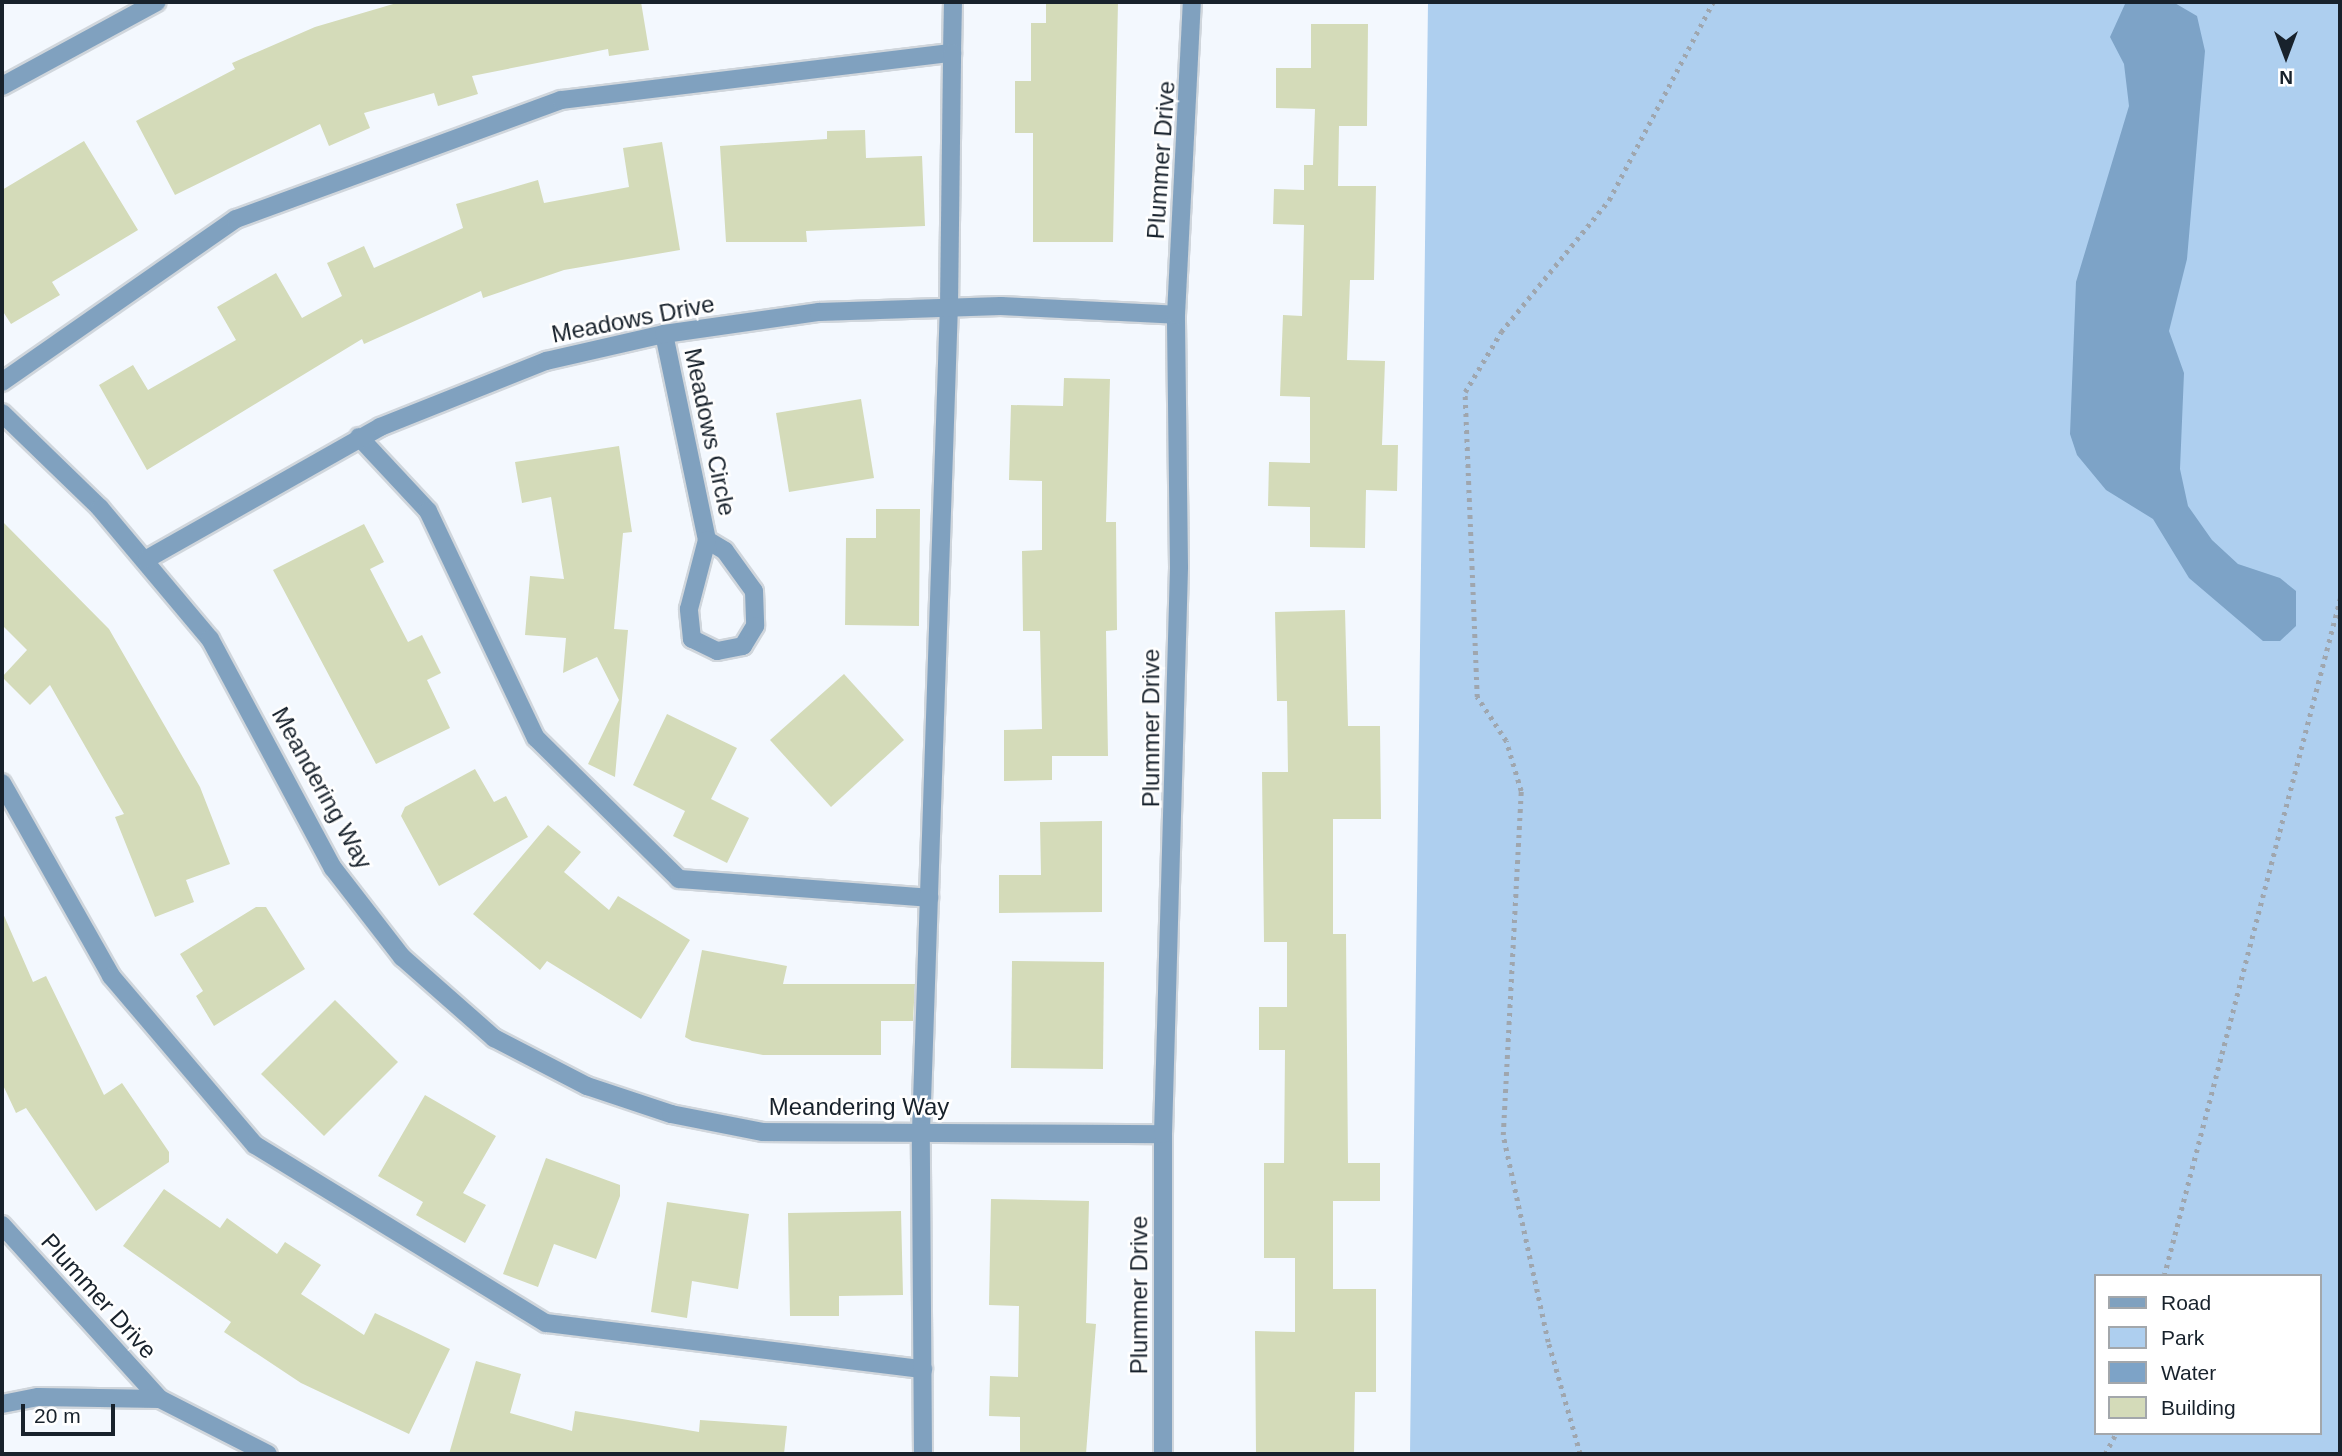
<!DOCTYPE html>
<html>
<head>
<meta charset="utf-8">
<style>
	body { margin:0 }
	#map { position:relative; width:2342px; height:1456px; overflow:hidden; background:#f3f8fe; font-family:Arial,sans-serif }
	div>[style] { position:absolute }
	.green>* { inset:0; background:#aecfef }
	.water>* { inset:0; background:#7da3c7 }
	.building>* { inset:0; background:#d4dbb9 }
	.path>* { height:4.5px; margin-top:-2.25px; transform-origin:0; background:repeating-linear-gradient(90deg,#9fa6ae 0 3.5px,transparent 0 8.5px) }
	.roads { filter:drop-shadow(2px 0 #d0d6dc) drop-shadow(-2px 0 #d0d6dc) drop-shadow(0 2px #d0d6dc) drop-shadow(0 -2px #d0d6dc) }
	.lane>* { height:18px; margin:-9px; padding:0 9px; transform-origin:9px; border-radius:9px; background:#80a1bf }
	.street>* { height:18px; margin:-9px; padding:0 9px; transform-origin:9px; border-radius:9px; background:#80a1bf }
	span { translate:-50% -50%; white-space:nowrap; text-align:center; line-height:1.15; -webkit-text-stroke:5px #fff; paint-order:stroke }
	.street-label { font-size:24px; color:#18222c }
	.frame { position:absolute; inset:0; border:4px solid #18222c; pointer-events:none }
	.legend { position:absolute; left:2094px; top:1274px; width:228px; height:161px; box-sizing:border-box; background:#fff; border:2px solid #a3a7ab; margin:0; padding:9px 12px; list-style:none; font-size:21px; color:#18222c }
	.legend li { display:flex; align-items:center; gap:14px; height:35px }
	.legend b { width:35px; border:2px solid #a3a7ab }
	.north { position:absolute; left:2251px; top:21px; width:70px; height:70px; -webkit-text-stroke:5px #fff; paint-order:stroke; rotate:180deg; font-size:19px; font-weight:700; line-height:28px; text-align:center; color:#18222c }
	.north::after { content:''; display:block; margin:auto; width:24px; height:32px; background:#18222c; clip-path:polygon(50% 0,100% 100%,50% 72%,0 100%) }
	.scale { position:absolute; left:21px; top:1404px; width:94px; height:32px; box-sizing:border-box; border:4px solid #18222c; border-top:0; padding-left:9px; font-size:21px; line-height:24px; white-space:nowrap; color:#18222c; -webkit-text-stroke:5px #fff; paint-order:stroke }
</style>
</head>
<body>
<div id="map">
	<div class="green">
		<i style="clip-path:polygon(evenodd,1428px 2px,2340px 2px,2340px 1454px,1410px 1454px,1428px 2px,2095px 1276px,2319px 1276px,2319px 1433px,2095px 1433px,2095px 1276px)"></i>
	</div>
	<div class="water">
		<i style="clip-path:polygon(2173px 2px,2197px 16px,2205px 51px,2187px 259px,2169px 331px,2184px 373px,2180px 469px,2188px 506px,2212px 540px,2238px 564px,2280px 578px,2296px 591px,2296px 626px,2280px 641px,2263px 641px,2189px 578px,2153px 519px,2106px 490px,2077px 455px,2070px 434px,2076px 282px,2129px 106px,2124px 64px,2110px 37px,2125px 4px)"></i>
	</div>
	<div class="building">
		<i style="clip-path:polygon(400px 2px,641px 2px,649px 50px,609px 56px,608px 49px,472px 76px,478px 94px,438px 106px,434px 93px,364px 113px,370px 128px,329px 146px,320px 124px,175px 195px,136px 121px,235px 69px,232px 63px,315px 27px)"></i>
		<i style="clip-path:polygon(1046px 2px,1118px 2px,1113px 242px,1033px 242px,1033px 133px,1015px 133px,1015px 81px,1031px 81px,1031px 23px,1046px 23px)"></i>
		<i style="clip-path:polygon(1311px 24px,1368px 24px,1367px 126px,1339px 126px,1338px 186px,1376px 186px,1374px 280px,1350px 280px,1347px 360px,1385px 361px,1382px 445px,1398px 445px,1397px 491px,1366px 490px,1365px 548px,1310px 547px,1310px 507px,1268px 506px,1269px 462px,1310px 463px,1310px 397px,1280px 396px,1283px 315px,1302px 316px,1304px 225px,1273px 224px,1274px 189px,1304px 190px,1304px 165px,1313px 165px,1315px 109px,1276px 108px,1276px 68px,1311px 68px)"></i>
		<i style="clip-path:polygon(865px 130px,866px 158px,922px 156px,925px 226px,806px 231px,807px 242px,726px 242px,720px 146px,827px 139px,827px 131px)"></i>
		<i style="clip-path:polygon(84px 141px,138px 230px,52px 282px,60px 295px,11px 324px,2px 310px,2px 190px)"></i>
		<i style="clip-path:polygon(662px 142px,680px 250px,564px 270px,483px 298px,481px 291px,364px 344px,362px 339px,147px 470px,99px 385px,133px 365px,148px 390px,236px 340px,217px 307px,276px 273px,302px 318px,342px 296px,327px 263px,364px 246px,374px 268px,463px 228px,456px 204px,538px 180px,544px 203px,629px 187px,623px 148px)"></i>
		<i style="clip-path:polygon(1064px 378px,1110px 379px,1106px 522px,1116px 522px,1117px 630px,1106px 631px,1108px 756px,1052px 756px,1052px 780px,1004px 781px,1004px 730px,1042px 729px,1040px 631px,1023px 631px,1022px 551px,1042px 550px,1042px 481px,1009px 480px,1011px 405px,1063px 406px)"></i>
		<i style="clip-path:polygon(861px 399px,874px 478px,789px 492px,776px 413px)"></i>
		<i style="clip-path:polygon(619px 446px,632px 532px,623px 533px,614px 629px,628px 630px,615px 777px,588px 764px,619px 700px,597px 657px,563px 673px,566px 638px,525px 635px,530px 576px,564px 579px,551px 497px,522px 503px,515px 462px)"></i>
		<i style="clip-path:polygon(876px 509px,920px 509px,919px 626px,845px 625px,846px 538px,876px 538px)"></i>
		<i style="clip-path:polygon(2px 521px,109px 629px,200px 787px,230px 864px,186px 880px,194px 902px,155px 917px,115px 817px,124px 814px,50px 685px,30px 705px,2px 677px,27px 650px,2px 625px)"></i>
		<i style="clip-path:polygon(364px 524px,384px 562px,370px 569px,408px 642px,422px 635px,441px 673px,427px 680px,450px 728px,376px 764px,273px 570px)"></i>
		<i style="clip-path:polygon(1345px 610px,1348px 726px,1380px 726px,1381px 819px,1333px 819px,1333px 934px,1346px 934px,1348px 1163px,1380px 1163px,1380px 1201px,1333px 1201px,1333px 1289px,1376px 1289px,1376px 1392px,1355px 1392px,1354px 1454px,1256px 1454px,1255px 1331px,1295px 1332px,1295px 1258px,1264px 1258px,1264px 1163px,1284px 1163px,1285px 1050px,1259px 1050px,1259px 1007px,1287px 1007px,1287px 942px,1264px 942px,1262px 772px,1288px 772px,1287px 701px,1277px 701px,1275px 612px)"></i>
		<i style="clip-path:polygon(844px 674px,904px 740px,831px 807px,770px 740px)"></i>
		<i style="clip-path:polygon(667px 714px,737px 748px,711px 799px,749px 818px,727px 863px,673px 836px,685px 811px,633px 785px)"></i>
		<i style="clip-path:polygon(475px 769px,494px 802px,506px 796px,528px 837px,439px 886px,401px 816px,405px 807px)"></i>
		<i style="clip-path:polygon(1102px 821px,1102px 912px,999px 913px,999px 875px,1041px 875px,1040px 822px)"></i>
		<i style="clip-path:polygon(548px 825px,581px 852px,564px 872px,609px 910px,618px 896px,690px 940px,641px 1019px,547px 961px,540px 970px,473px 914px)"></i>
		<i style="clip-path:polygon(256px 907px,266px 907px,305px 969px,214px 1026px,196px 996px,203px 991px,180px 954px)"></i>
		<i style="clip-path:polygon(2px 911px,33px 982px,46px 976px,104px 1095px,122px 1083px,169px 1152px,169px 1162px,96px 1211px,26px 1108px,16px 1113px,2px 1083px)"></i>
		<i style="clip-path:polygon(702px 950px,787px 966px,783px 984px,915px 984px,913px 1021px,881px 1021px,881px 1055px,763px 1055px,692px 1041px,685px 1037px)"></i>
		<i style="clip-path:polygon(1012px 961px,1104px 962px,1103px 1069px,1011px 1068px)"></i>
		<i style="clip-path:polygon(335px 1000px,398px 1062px,324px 1136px,261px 1074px)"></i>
		<i style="clip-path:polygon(425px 1095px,496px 1136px,463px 1193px,486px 1205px,465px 1243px,416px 1215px,423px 1202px,378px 1176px)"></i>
		<i style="clip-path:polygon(546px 1158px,620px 1185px,620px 1196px,596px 1259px,554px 1244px,538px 1287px,503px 1274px)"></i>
		<i style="clip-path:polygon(164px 1189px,220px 1228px,227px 1218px,277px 1254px,285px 1242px,321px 1265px,301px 1294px,364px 1335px,375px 1313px,450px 1349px,409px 1434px,301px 1383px,224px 1332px,231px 1322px,123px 1246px)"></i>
		<i style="clip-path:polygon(991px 1199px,1089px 1201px,1086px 1323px,1096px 1324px,1086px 1454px,1020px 1454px,1020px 1417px,989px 1416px,990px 1376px,1018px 1377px,1019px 1306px,989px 1305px)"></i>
		<i style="clip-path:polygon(667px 1202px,749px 1214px,738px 1289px,692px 1281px,687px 1318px,651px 1312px)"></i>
		<i style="clip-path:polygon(901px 1211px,903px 1295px,839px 1296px,839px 1316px,790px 1316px,788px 1213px)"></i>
		<i style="clip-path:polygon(476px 1361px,521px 1374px,510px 1413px,572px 1431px,575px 1411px,699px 1432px,700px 1420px,787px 1426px,784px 1454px,449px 1454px)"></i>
	</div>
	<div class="path">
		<i style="left:2164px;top:1276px;width:700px;rotate:-75.43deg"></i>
		<i style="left:1580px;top:1454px;width:116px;rotate:-105.9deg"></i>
		<i style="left:1548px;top:1342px;width:212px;rotate:-102.3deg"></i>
		<i style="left:1503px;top:1135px;width:344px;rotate:-87deg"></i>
		<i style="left:1521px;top:791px;width:52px;rotate:-106.7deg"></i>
		<i style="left:1506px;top:741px;width:53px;rotate:-123.4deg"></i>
		<i style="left:1477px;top:697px;width:305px;rotate:-92.3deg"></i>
		<i style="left:1465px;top:392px;width:70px;rotate:-59deg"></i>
		<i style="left:1501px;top:332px;width:171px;rotate:-50.7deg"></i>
		<i style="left:1609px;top:200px;width:224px;rotate:-62.3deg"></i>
		<i style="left:2105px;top:1454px;width:24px;rotate:-62deg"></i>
	</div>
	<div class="roads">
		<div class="lane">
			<i style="left:2px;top:382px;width:285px;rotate:-34.9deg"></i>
			<i style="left:236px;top:219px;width:346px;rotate:-20.1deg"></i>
			<i style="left:561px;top:100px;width:394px;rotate:-6.9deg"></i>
			<i style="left:952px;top:53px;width:51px;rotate:-88.9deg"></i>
			<i style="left:359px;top:437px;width:101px;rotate:47deg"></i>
			<i style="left:428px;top:511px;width:251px;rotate:64.6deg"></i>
			<i style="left:536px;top:738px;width:201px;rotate:44.6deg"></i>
			<i style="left:679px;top:879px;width:251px;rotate:4.3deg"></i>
			<i style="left:2px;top:783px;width:222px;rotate:60.5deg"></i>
			<i style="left:111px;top:976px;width:222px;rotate:49.6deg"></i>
			<i style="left:255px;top:1145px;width:341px;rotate:31.5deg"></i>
			<i style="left:546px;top:1323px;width:380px;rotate:7deg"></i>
			<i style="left:923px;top:1454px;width:323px;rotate:-90.4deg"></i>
			<i style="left:921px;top:1131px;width:825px;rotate:-88.06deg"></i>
			<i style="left:949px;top:306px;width:253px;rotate:-89.3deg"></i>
		</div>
		<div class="street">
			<i style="left:2px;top:86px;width:176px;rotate:-28.5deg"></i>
			<i style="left:664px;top:334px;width:210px;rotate:78.2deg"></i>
			<i style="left:2px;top:413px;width:136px;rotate:44.1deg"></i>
			<i style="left:100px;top:508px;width:171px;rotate:50deg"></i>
			<i style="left:210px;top:639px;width:260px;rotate:61.8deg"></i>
			<i style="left:333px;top:868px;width:113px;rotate:52.2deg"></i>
			<i style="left:402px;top:957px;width:123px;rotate:41.4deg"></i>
			<i style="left:494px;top:1038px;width:105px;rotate:27.3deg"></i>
			<i style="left:587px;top:1086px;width:89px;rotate:18.4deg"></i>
			<i style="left:671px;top:1114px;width:94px;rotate:11.1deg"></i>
			<i style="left:763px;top:1132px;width:400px;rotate:0.3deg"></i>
			<i style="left:707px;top:540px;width:21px;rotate:31deg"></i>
			<i style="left:725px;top:551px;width:49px;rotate:54.1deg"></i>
			<i style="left:754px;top:591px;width:35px;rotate:88deg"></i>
			<i style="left:755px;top:626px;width:23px;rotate:121deg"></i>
			<i style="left:743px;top:646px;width:26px;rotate:169deg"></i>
			<i style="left:717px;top:651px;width:28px;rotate:-154deg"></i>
			<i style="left:692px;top:639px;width:30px;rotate:-96deg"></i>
			<i style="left:689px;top:609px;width:71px;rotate:-75.4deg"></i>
			<i style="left:147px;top:559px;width:268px;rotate:-29.5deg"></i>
			<i style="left:380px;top:427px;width:179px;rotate:-21.7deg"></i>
			<i style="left:546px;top:361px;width:121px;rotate:-12.9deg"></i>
			<i style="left:664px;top:334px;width:157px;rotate:-8.1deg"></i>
			<i style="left:819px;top:312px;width:182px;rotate:-1.9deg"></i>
			<i style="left:1001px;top:306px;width:175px;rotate:2.9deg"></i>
			<i style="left:2px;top:1225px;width:235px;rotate:47.8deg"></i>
			<i style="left:160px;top:1399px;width:121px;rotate:27deg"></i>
			<i style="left:2px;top:1404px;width:37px;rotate:-11deg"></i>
			<i style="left:38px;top:1397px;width:122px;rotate:0.9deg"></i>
			<i style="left:1163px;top:1454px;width:320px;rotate:-90deg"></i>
			<i style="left:1163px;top:1134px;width:567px;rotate:-88.38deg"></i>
			<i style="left:1179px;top:567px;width:252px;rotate:-90.7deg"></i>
			<i style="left:1176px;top:315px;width:313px;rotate:-87.1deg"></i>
		</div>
	</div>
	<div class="street-label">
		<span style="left:1161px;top:160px;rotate:-86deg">Plummer Drive</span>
		<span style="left:633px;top:319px;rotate:-11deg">Meadows Drive</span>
		<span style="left:710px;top:432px;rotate:78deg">Meadows Circle</span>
		<span style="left:1151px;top:728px;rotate:-90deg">Plummer Drive</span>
		<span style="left:322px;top:788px;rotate:61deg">Meandering Way</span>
		<span style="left:859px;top:1107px">Meandering Way</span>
		<span style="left:1139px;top:1295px;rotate:-90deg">Plummer Drive</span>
		<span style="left:99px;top:1296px;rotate:48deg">Plummer Drive</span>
	</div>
	<div class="frame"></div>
	<ul class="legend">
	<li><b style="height:9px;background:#80a1bf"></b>Road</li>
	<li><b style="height:19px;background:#aecfef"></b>Park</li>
	<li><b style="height:19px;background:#7da3c7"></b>Water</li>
	<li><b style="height:19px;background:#d4dbb9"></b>Building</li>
	</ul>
	<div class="north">N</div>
	<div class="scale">20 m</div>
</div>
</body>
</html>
